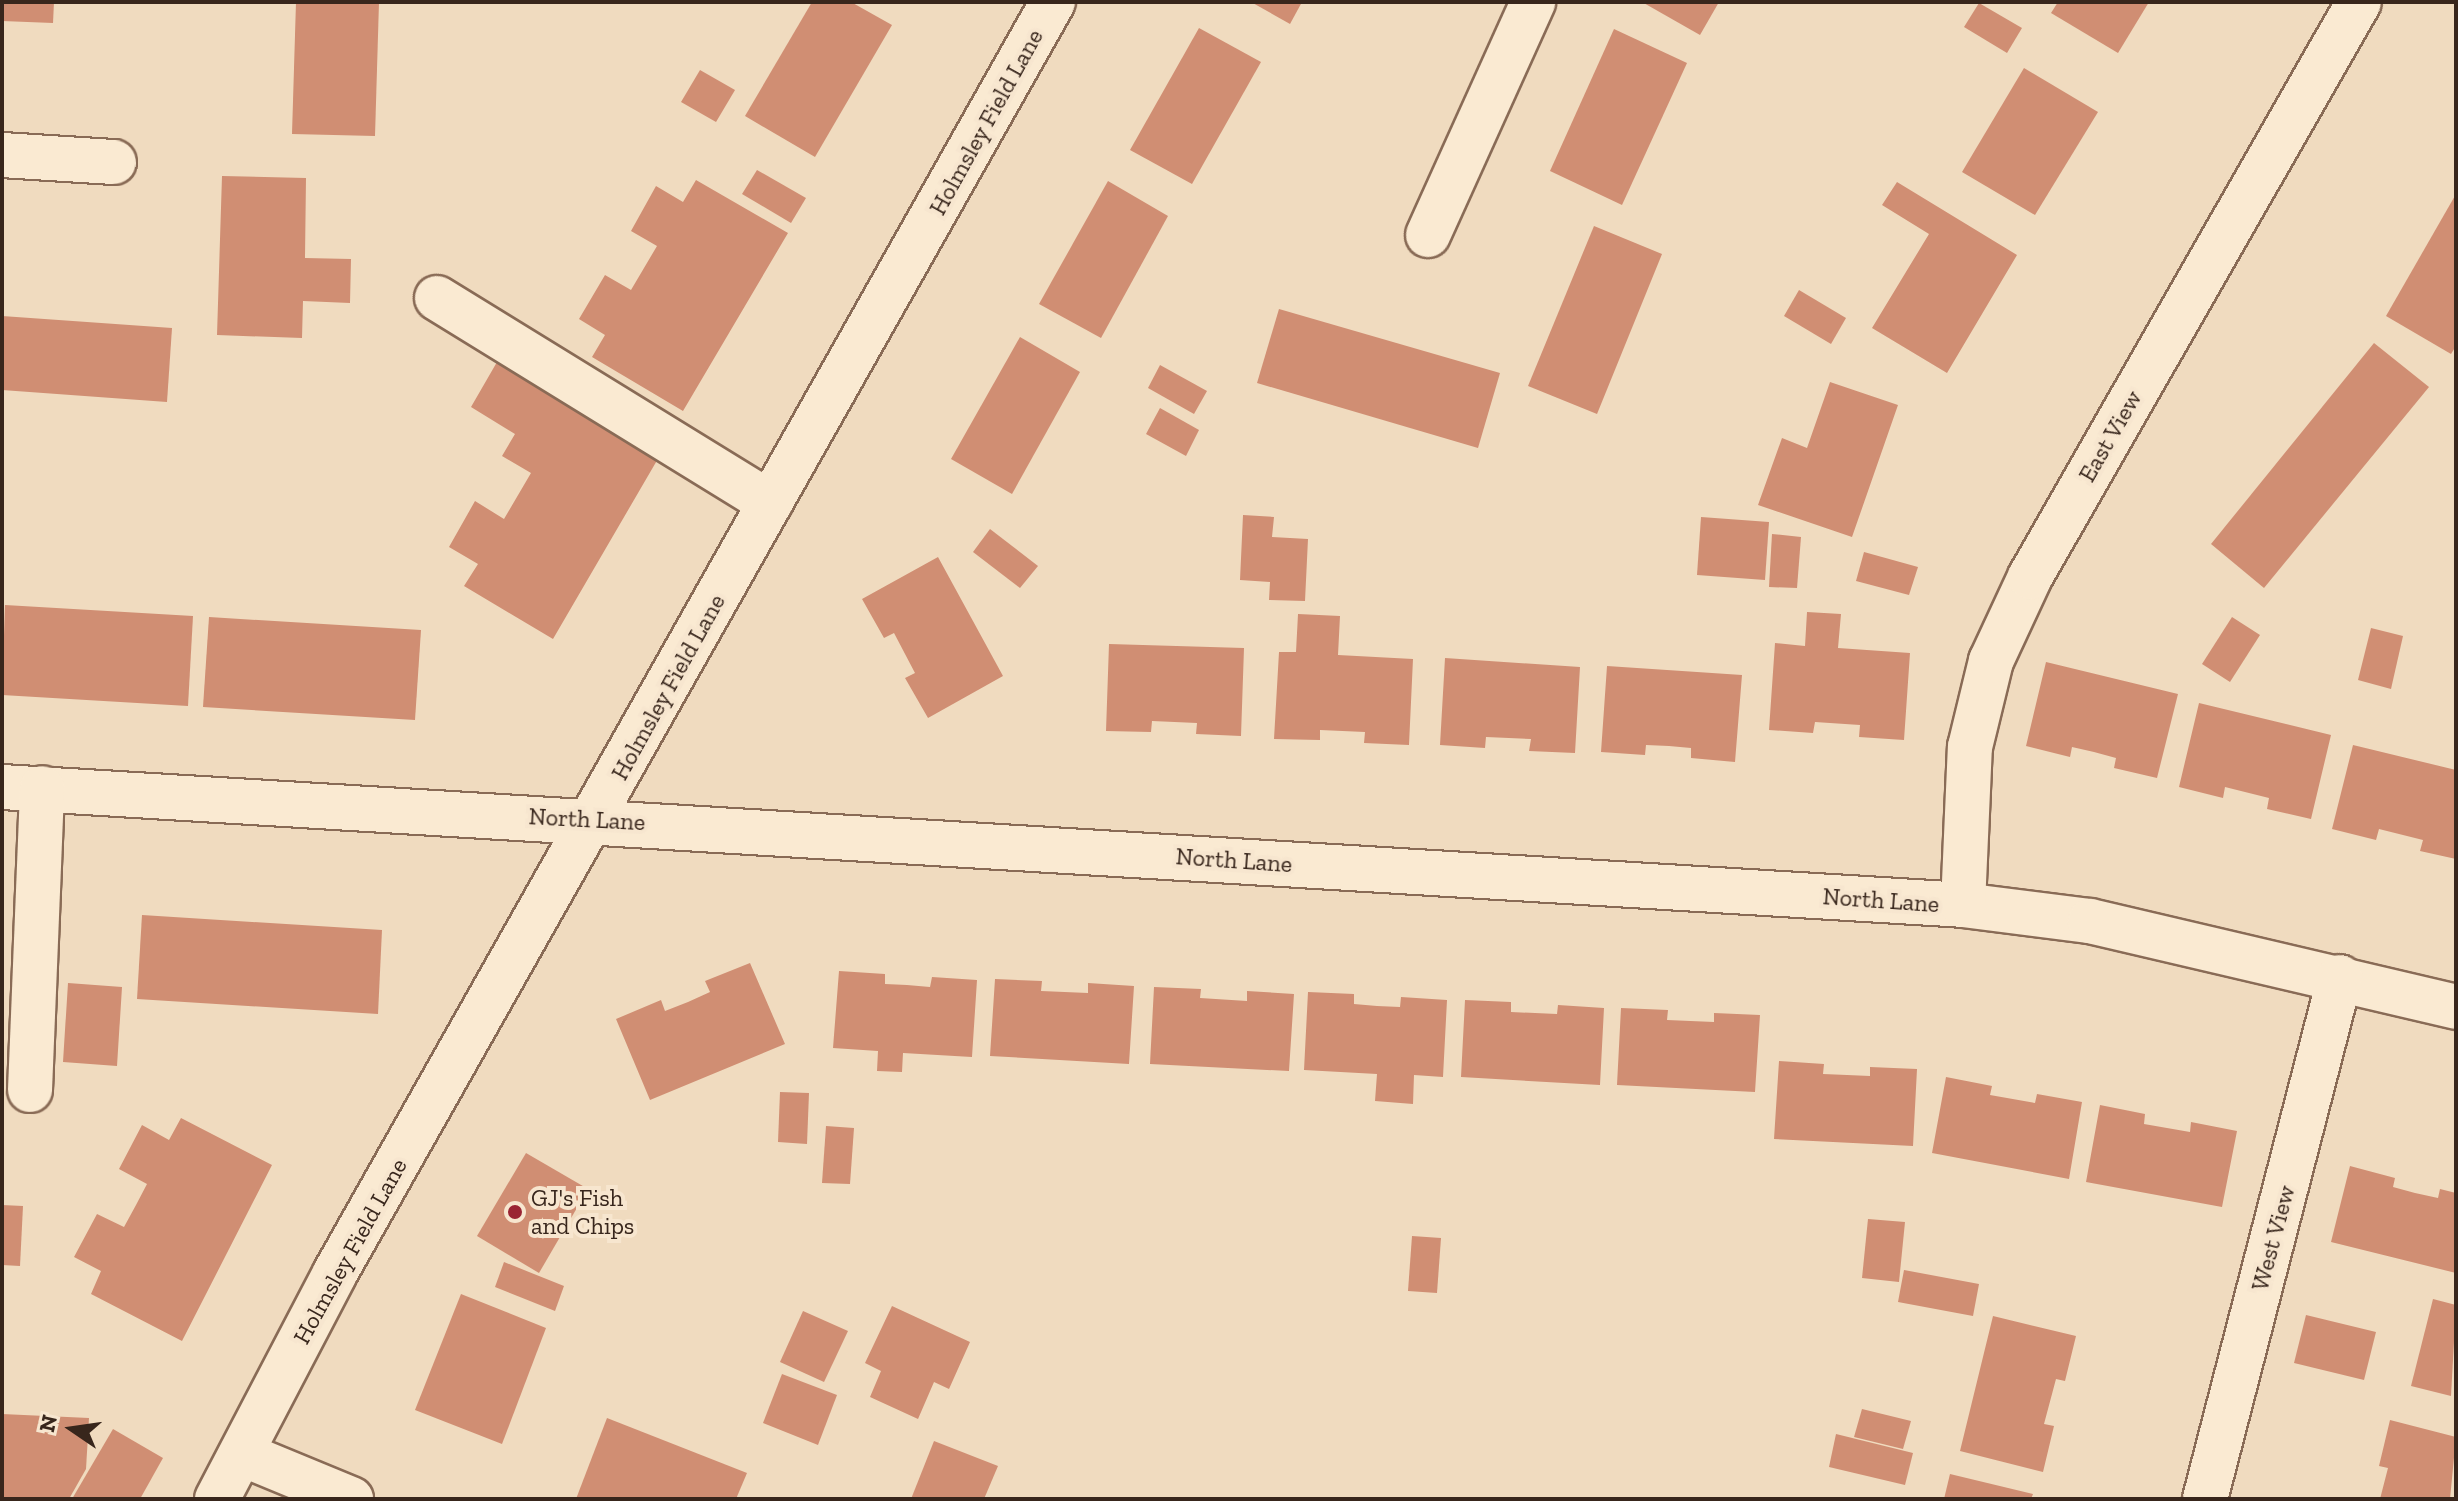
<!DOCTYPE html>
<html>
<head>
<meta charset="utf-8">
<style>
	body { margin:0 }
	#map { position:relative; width:2458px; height:1501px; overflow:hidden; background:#f0dbbf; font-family:"Zilla Slab",serif }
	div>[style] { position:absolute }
	.building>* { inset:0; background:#d08e73 }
	.roads { filter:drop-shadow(2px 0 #896b56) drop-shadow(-2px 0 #896b56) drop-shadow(0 2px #896b56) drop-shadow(0 -2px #896b56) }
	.minor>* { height:44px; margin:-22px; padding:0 22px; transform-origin:22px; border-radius:22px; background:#faead2 }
	.dots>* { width:22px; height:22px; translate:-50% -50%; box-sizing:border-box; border:4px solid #f7e6cf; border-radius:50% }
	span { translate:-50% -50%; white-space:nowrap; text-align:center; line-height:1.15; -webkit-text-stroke:8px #f7e6cf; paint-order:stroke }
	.street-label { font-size:24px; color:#38261c }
	.poi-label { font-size:24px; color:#38261c }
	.left { translate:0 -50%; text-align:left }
	.frame { position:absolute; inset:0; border:4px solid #38261c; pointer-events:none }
	.north { position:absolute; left:32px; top:1389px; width:80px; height:80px; -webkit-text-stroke:6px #f7e6cf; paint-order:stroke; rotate:283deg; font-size:22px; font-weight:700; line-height:32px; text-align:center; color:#38261c }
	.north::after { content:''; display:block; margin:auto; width:28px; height:36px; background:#38261c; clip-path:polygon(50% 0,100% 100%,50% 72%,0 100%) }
</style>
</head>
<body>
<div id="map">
	<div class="building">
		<i style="clip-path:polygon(2px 2px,54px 2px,53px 23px,2px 21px)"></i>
		<i style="clip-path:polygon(296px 2px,379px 2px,375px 136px,292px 134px)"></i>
		<i style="clip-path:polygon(812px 2px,851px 2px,892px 25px,815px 157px,745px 116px)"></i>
		<i style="clip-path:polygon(1251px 2px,1302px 2px,1290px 24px)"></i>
		<i style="clip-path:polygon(1642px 2px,1719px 2px,1700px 35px)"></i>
		<i style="clip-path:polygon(2058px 2px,2149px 2px,2118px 53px,2051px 13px)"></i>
		<i style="clip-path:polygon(1979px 3px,2022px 28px,2007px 53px,1964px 27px)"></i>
		<i style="clip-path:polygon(1199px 28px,1261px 62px,1192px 184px,1130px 150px)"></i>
		<i style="clip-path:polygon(1614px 29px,1687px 63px,1622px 205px,1550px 171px)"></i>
		<i style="clip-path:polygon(2024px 68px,2098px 112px,2035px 215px,1962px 172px)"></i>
		<i style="clip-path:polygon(700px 70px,735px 90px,716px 122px,681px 102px)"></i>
		<i style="clip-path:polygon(757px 170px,806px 198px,791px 223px,742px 194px)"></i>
		<i style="clip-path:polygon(222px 176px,306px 178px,305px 258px,351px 259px,350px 303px,303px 301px,302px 338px,217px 335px)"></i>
		<i style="clip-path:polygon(696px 180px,788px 233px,683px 411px,592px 357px,605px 335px,579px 319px,605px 275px,631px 290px,657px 246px,631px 231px,656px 186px,683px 202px)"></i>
		<i style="clip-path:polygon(1108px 181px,1168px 216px,1101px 338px,1039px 304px)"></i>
		<i style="clip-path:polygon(1897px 182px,2017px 255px,1947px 373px,1872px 328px,1929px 234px,1882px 205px)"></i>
		<i style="clip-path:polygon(2456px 194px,2456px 346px,2451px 354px,2386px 316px)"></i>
		<i style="clip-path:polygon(1594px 226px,1662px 254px,1597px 414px,1528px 386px)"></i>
		<i style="clip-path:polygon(1799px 290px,1846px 318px,1831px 344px,1784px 316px)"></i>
		<i style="clip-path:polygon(1279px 309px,1500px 373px,1478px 448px,1257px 383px)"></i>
		<i style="clip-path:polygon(2px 316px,172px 328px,167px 402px,2px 390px)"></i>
		<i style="clip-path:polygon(1020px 337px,1080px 372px,1012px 494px,951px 459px)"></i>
		<i style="clip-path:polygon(2374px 343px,2429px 387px,2264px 588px,2211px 544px)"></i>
		<i style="clip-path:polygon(497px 362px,659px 457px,553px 639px,464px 586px,478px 564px,449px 547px,475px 501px,504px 519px,531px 473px,502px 456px,515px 434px,471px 407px)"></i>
		<i style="clip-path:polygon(1160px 365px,1207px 391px,1194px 414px,1148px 388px)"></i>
		<i style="clip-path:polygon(1830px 382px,1898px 405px,1852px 537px,1758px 505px,1782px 438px,1807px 448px)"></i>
		<i style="clip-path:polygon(1160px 408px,1199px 430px,1186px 456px,1146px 434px)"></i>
		<i style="clip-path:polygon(1243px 515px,1274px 517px,1272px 537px,1308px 539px,1305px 601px,1269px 600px,1270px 582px,1240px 580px)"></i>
		<i style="clip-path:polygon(1701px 517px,1769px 522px,1765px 580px,1697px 575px)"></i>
		<i style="clip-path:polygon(990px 529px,1038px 566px,1020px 588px,973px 552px)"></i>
		<i style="clip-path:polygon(1772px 534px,1801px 537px,1797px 588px,1769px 587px)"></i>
		<i style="clip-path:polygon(1864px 552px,1918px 567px,1909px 595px,1856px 581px)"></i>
		<i style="clip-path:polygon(938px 557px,1003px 676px,928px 718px,905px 678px,915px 673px,894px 633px,884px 638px,862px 599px)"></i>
		<i style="clip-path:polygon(5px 605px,193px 616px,188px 706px,2px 695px)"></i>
		<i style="clip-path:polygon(1807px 612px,1841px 614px,1838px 648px,1910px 653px,1904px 740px,1859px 737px,1860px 725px,1815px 722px,1813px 733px,1769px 730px,1775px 643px,1805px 646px)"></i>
		<i style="clip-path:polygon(1298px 614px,1340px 616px,1338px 655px,1413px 659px,1409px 745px,1364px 743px,1365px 732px,1320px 730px,1320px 740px,1274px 739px,1279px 652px,1296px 652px)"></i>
		<i style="clip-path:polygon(209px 617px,421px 630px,415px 720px,203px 707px)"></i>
		<i style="clip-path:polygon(2232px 617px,2260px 635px,2230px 682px,2202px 664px)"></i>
		<i style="clip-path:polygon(2371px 628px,2403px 636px,2391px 689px,2358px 680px)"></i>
		<i style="clip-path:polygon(1109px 644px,1244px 648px,1241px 736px,1196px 734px,1197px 723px,1152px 721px,1151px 732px,1106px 731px)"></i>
		<i style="clip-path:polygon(1445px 658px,1580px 667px,1575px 753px,1529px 751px,1531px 739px,1486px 737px,1485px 748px,1440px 745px)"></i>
		<i style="clip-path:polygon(2046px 662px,2178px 694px,2157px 778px,2114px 768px,2116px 758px,2094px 752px,2072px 747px,2070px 757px,2026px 746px)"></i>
		<i style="clip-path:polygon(1607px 666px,1742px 675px,1735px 762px,1691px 758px,1691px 748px,1669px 746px,1646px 745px,1645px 755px,1601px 752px)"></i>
		<i style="clip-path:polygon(2199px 703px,2331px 735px,2311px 819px,2267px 809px,2269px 798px,2225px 787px,2223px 798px,2179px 787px)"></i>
		<i style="clip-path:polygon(2353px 745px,2456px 770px,2456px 859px,2420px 851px,2423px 840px,2379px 829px,2376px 840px,2332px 829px)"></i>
		<i style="clip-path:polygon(142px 915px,382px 930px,378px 1014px,137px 999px)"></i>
		<i style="clip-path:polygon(750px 963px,785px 1044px,650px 1100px,616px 1019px,661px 1000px,665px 1011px,688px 1002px,710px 992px,705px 981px)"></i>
		<i style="clip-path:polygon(839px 971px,885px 974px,885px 984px,907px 985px,930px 987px,932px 977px,977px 980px,972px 1057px,903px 1053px,902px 1072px,877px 1071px,878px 1051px,833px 1048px)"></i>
		<i style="clip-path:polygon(995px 979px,1042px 981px,1041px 991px,1088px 993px,1088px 983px,1134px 986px,1129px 1064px,990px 1056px)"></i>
		<i style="clip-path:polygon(68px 983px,122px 987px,117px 1066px,63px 1062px)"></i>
		<i style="clip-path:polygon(1154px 987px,1201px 989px,1200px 998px,1247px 1001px,1247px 991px,1294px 994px,1289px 1071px,1150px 1064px)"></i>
		<i style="clip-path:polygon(1308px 992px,1354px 994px,1354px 1004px,1377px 1006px,1400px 1007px,1401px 997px,1447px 1000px,1443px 1077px,1414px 1075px,1413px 1104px,1375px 1101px,1377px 1074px,1304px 1070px)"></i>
		<i style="clip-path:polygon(1465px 1000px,1511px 1002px,1511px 1012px,1557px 1014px,1558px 1005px,1604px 1008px,1600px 1085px,1461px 1077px)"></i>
		<i style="clip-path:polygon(1621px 1008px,1668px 1010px,1667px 1020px,1714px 1022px,1714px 1013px,1760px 1015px,1755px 1092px,1617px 1085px)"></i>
		<i style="clip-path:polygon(1779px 1061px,1824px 1064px,1823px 1074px,1847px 1075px,1870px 1076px,1870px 1067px,1917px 1069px,1913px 1146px,1774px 1139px)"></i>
		<i style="clip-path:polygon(1946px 1077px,1992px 1086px,1990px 1095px,2035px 1103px,2037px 1094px,2082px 1102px,2069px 1179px,1932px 1153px)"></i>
		<i style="clip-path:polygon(780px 1092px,809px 1093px,807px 1144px,778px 1142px)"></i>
		<i style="clip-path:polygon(2100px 1105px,2145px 1114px,2144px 1124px,2190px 1132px,2191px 1122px,2237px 1131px,2222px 1207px,2086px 1182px)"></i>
		<i style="clip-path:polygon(181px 1118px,272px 1165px,182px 1341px,91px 1294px,101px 1271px,74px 1257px,97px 1214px,124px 1227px,136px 1205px,147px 1184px,119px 1169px,142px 1125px,169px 1140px)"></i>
		<i style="clip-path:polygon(826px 1126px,854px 1128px,850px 1184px,822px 1183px)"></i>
		<i style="clip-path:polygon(526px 1153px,588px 1189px,539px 1273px,477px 1236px)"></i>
		<i style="clip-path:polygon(2350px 1166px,2395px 1178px,2393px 1187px,2415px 1193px,2438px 1198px,2440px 1189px,2456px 1193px,2456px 1273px,2331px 1242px)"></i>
		<i style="clip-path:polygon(2px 1205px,23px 1206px,20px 1266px,2px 1265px)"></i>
		<i style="clip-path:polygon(1868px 1219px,1905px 1222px,1899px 1282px,1862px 1278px)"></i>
		<i style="clip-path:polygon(1412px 1236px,1441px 1238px,1437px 1293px,1408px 1291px)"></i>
		<i style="clip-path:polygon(504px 1262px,564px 1286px,555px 1311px,495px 1287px)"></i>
		<i style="clip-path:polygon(1904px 1270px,1979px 1284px,1973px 1316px,1898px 1302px)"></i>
		<i style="clip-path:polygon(461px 1294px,546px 1328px,502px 1444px,415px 1410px)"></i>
		<i style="clip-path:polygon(2433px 1299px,2456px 1305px,2451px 1396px,2411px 1386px)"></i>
		<i style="clip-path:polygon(892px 1306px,970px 1342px,949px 1389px,934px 1382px,918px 1419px,870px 1397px,881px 1371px,865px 1363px)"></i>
		<i style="clip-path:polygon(803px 1311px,848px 1331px,824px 1382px,780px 1362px)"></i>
		<i style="clip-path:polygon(2306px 1315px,2376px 1332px,2364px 1380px,2294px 1363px)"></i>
		<i style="clip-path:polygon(1993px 1316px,2076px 1336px,2065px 1381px,2056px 1379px,2044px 1424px,2054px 1426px,2043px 1472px,1960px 1451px)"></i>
		<i style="clip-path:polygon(782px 1374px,837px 1395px,818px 1445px,763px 1423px)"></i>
		<i style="clip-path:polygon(1862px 1409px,1911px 1421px,1903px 1449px,1854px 1437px)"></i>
		<i style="clip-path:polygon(2px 1414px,89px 1418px,86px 1469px,69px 1499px,2px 1499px)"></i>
		<i style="clip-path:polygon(607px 1418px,747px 1473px,736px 1499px,576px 1499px)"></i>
		<i style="clip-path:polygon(2390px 1420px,2456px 1437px,2450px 1499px,2380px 1499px,2388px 1468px,2379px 1466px)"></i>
		<i style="clip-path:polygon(113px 1429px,163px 1458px,140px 1499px,72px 1499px)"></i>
		<i style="clip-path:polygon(1836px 1434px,1913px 1453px,1905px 1485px,1829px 1467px)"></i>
		<i style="clip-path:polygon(934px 1441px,998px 1466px,984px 1499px,911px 1499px)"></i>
		<i style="clip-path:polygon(1950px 1474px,2033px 1494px,2031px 1499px,1944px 1499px)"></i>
	</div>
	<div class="roads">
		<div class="minor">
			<i style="left:2px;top:155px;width:112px;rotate:3.6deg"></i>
			<i style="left:1428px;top:235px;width:256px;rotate:-65.7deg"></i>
			<i style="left:437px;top:298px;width:391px;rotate:31.6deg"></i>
			<i style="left:2px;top:787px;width:1965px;rotate:3.44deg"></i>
			<i style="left:1963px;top:905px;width:128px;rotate:7.2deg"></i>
			<i style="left:2090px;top:921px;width:376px;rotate:13.2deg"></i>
			<i style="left:1963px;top:905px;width:158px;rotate:-87.5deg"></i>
			<i style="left:1970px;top:747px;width:89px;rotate:-76.3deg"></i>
			<i style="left:1991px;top:661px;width:93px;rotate:-65.1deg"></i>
			<i style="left:2030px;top:577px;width:662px;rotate:-60.22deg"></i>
			<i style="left:30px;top:1090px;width:302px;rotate:-87.7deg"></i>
			<i style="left:242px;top:1454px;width:118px;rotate:22.4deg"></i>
			<i style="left:217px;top:1499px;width:255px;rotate:-62.4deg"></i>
			<i style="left:335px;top:1273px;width:1460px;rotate:-60.54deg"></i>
			<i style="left:2205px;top:1499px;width:539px;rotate:-75.5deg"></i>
		</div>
	</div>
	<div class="dots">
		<i style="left:515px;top:1212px;background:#9a2433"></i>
	</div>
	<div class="street-label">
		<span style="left:986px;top:122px;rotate:-61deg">Holmsley Field Lane</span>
		<span style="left:2110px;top:436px;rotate:-60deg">East View</span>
		<span style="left:668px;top:687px;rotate:-61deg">Holmsley Field Lane</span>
		<span style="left:587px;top:819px;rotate:3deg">North Lane</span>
		<span style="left:1234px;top:860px;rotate:4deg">North Lane</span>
		<span style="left:1881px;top:900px;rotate:4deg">North Lane</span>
		<span style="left:2273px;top:1238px;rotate:-75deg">West View</span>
		<span style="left:350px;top:1251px;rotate:-61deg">Holmsley Field Lane</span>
	</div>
	<div class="poi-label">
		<span class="left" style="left:531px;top:1212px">GJ's Fish<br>and Chips</span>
	</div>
	<div class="frame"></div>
	<div class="north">N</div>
</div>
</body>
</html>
